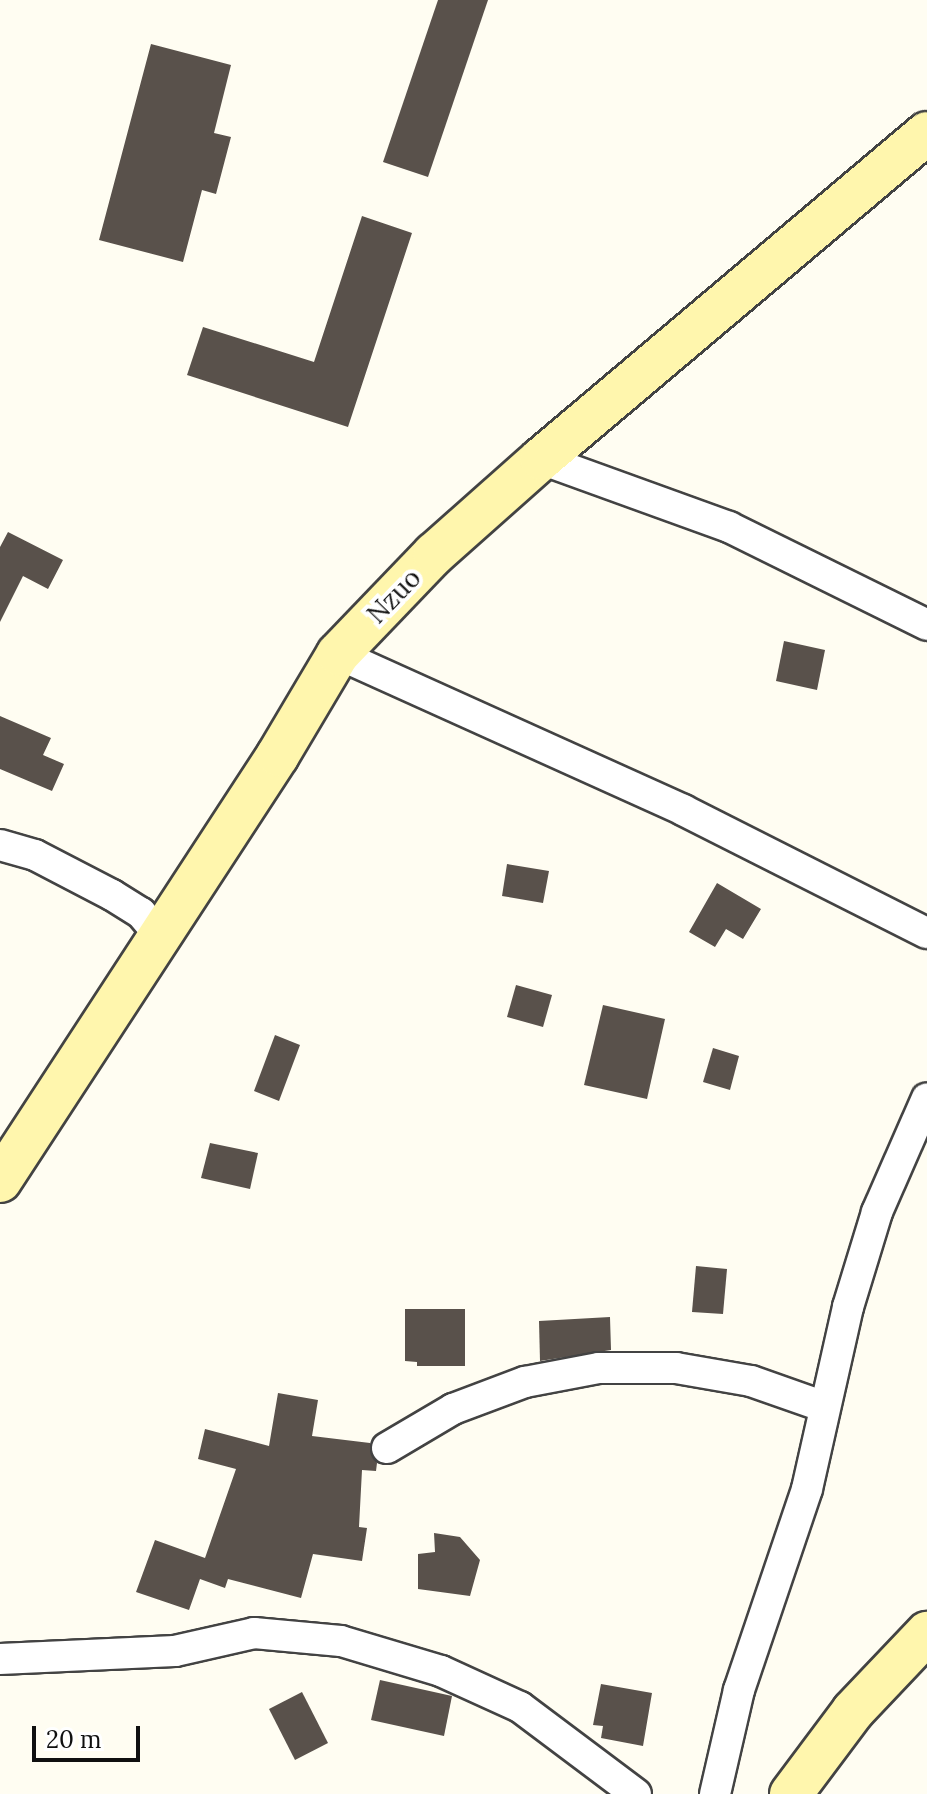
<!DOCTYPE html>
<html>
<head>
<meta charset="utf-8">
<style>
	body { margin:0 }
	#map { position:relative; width:927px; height:1794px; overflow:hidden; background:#fffdf2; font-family:Lora,serif }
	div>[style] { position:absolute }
	.building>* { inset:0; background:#59514b }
	.roads { filter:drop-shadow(2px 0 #434343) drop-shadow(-2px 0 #434343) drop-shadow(0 2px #434343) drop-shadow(0 -2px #434343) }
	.street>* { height:30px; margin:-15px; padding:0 15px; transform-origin:15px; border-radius:15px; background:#fff }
	.secondary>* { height:42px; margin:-21px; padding:0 21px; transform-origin:21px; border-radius:21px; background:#fff6ad }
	span { translate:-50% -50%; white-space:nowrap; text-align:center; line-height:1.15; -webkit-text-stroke:8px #fff; paint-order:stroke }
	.street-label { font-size:26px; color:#101010 }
	.scale { position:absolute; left:32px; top:1726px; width:108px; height:36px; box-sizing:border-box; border:4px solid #101010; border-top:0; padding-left:10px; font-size:24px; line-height:28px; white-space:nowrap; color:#101010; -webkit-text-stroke:6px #fff; paint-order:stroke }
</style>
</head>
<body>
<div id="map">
	<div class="building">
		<i style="clip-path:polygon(438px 0,488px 0,428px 177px,383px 162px)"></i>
		<i style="clip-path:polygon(151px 44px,231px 65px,214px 133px,231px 137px,216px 194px,202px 190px,183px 262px,99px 240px)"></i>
		<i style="clip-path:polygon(362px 216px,412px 233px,348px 427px,187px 375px,203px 327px,314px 362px)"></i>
		<i style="clip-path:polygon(8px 532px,63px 560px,48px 589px,23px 576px,0 622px,0 547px)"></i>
		<i style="clip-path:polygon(784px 641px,825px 650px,817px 690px,776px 681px)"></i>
		<i style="clip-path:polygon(0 716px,51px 738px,43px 755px,64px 764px,52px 791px,0 769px)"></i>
		<i style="clip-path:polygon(507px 864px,549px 871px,543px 903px,502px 896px)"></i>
		<i style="clip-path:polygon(717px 883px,761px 909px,743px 939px,726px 929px,715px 947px,689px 932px)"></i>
		<i style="clip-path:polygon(516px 985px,552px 995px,543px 1027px,507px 1017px)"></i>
		<i style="clip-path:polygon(603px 1005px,665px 1019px,647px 1099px,584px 1085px)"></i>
		<i style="clip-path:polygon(275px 1035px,300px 1045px,279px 1101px,254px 1091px)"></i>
		<i style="clip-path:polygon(713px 1048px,739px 1056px,730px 1090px,703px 1082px)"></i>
		<i style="clip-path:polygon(210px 1143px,258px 1153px,250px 1189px,201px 1178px)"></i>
		<i style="clip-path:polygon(696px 1266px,727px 1269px,723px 1314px,692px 1312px)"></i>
		<i style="clip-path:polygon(405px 1309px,465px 1309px,465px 1366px,417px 1366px,417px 1362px,405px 1361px)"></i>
		<i style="clip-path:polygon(610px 1317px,611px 1350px,540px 1361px,539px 1321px)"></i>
		<i style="clip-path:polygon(278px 1393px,318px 1400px,312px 1436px,370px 1443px,377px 1463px,376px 1471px,362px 1470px,359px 1527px,367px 1528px,362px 1561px,313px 1554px,301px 1598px,228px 1579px,225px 1588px,200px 1579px,189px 1610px,136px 1592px,155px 1540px,205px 1558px,236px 1469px,198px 1459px,205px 1429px,269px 1446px)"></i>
		<i style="clip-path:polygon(434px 1533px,460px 1537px,480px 1560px,470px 1596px,418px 1589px,418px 1554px,435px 1552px)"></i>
		<i style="clip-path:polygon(380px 1680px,452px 1696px,444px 1736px,371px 1720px)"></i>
		<i style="clip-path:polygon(601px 1684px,652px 1693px,643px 1746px,601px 1738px,603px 1726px,593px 1725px)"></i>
		<i style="clip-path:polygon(302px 1692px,328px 1743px,295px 1760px,269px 1709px)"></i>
	</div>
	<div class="roads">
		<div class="street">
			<i style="left:541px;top:459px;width:200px;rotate:19.9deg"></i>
			<i style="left:729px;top:527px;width:221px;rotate:26.3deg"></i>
			<i style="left:338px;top:654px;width:379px;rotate:24.3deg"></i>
			<i style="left:683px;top:810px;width:273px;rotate:26.8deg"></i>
			<i style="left:0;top:845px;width:36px;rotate:16deg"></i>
			<i style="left:35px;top:855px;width:87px;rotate:27.5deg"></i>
			<i style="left:112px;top:895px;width:34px;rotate:32deg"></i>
			<i style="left:141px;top:913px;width:30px;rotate:50deg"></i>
			<i style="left:387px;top:1448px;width:77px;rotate:-30.6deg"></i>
			<i style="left:453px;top:1409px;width:77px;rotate:-20.6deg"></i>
			<i style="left:525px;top:1382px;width:75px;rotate:-10.7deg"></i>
			<i style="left:599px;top:1368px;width:77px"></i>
			<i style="left:676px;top:1368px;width:76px;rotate:9.8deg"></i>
			<i style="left:751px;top:1381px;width:75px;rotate:19.4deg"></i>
			<i style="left:0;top:1659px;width:175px;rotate:-2.6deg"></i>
			<i style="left:175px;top:1651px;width:81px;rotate:-12.8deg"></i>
			<i style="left:254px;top:1633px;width:87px;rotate:5.3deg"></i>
			<i style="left:341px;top:1641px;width:104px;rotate:16.7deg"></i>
			<i style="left:441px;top:1671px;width:87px;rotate:24.5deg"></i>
			<i style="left:520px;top:1707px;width:145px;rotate:36.9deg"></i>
			<i style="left:715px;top:1794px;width:107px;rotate:-77deg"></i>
			<i style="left:739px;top:1690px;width:212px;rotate:-71.3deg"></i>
			<i style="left:807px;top:1489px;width:187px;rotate:-77.3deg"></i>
			<i style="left:848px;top:1307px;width:99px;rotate:-73deg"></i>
			<i style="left:877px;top:1212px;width:124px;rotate:-66.3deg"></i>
		</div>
		<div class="secondary">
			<i style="left:0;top:1181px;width:509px;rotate:-56.87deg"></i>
			<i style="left:278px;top:755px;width:117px;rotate:-59.3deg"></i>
			<i style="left:338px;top:654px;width:139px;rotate:-46.2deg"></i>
			<i style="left:434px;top:554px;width:143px;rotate:-41.6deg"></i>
			<i style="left:541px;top:459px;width:505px;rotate:-40.18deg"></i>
			<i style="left:791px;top:1794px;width:104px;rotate:-53.2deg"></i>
			<i style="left:853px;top:1711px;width:108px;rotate:-46.5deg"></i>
		</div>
	</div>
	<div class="street-label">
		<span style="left:394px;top:596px;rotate:-46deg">Nzuo</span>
	</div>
	<div class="scale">20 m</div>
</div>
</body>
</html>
